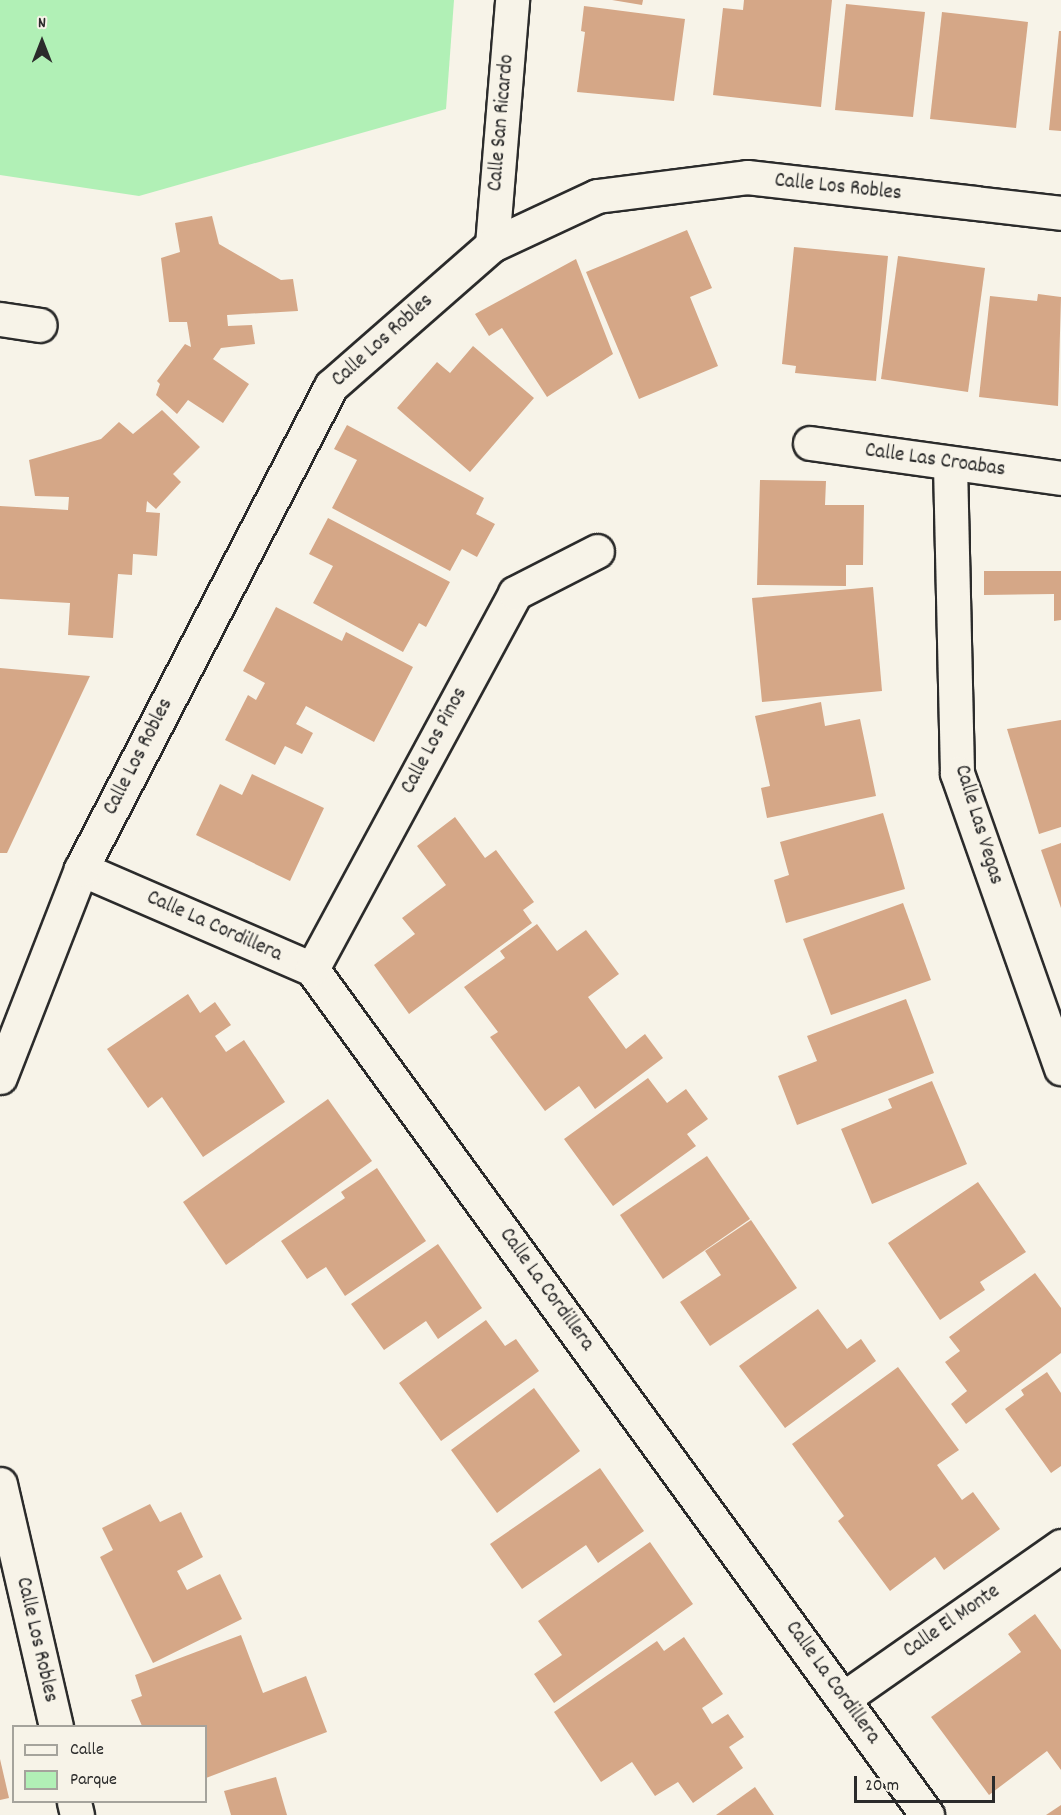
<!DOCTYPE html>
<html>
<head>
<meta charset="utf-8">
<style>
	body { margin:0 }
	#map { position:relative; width:1061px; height:1815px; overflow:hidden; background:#f7f3e8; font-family:Dekko,sans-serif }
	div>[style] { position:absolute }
	.green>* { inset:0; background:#b1f0b6 }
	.building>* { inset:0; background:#d5a787 }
	.roads { filter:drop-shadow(2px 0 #2b2b2b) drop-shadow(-2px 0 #2b2b2b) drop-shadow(0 2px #2b2b2b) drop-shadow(0 -2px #2b2b2b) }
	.minor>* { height:33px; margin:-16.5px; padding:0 16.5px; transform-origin:16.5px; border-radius:16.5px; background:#f7f3e8 }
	span { translate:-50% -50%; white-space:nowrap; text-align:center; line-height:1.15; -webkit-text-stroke:4.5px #f7f3e8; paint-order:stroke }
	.street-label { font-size:21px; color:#2b2b2b }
	.legend { position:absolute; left:12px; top:1725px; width:195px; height:78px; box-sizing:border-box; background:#f7f3e8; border:2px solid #a5a39c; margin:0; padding:8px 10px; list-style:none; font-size:18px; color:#2b2b2b }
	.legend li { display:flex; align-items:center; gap:12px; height:30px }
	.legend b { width:30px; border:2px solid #a5a39c }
	.north { position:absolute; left:12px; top:12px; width:60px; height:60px; -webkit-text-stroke:4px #f7f3e8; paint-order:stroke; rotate:0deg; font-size:16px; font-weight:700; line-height:24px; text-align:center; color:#2b2b2b }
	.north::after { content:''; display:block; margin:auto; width:21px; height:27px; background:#2b2b2b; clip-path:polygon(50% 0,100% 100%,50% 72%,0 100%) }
	.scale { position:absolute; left:854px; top:1776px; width:141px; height:27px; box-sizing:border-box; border:3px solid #2b2b2b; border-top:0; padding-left:8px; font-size:18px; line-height:21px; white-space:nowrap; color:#2b2b2b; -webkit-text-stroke:4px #f7f3e8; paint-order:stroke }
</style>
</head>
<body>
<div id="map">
	<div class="green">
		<i style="clip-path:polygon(0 0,454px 0,446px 109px,139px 196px,0 175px)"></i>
	</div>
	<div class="building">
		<i style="clip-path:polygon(612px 0,643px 0,642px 5px)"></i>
		<i style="clip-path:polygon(744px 0,832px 0,821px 107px,713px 95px,723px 8px,743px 10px)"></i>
		<i style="clip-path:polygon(846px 4px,925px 12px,913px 117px,835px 110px)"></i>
		<i style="clip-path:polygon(584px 6px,685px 19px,674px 101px,577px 92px,585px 32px,581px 31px)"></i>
		<i style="clip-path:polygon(942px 12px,1028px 22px,1016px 128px,930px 119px)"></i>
		<i style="clip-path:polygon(1059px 31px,1061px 31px,1061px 131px,1049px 130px)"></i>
		<i style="clip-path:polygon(212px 216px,219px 244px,281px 280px,293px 279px,298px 311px,227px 315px,228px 326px,252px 325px,255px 344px,221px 348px,213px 359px,249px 384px,223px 423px,188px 400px,177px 414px,156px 395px,160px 384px,157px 381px,185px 344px,191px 347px,187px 322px,169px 322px,161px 258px,180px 252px,175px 223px)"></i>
		<i style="clip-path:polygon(687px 230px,712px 288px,690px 297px,718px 366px,639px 399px,586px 272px)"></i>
		<i style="clip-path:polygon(794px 247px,888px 256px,876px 381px,795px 373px,796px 366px,782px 364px)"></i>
		<i style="clip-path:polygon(898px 256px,985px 268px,968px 392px,881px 379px)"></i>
		<i style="clip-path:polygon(576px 259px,613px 354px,547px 397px,502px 328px,489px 336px,475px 314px)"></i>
		<i style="clip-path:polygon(1038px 294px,1061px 297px,1058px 406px,979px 397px,990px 296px,1037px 301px)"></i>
		<i style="clip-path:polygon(473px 346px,534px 398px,470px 472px,397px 408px,437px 362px,450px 373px)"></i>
		<i style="clip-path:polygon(162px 410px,200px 447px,173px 474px,181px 482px,156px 509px,147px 501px,146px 512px,160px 513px,157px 556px,133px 554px,132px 575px,118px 574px,113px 638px,68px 635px,70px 603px,0 599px,0 506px,68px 510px,69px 497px,35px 496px,29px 460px,101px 439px,119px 422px,133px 434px)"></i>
		<i style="clip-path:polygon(347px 425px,484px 498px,476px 514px,495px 524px,477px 557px,462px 549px,450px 571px,332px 508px,357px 460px,334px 449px)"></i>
		<i style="clip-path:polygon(760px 480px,826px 481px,825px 505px,864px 505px,863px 565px,846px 565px,846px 586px,757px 585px)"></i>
		<i style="clip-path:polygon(328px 518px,450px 582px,426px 627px,419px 623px,403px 652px,313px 603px,333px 566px,309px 554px)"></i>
		<i style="clip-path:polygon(984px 571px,1061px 571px,1061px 620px,1054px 621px,1054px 594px,984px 595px)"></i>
		<i style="clip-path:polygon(873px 587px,882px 691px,762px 702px,752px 598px)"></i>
		<i style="clip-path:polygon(276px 607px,342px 641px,346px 632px,413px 667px,374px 742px,306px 706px,296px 724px,313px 733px,302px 754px,285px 746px,275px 765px,225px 740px,248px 695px,256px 700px,265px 683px,243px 671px)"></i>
		<i style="clip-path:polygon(0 668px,90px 676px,7px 853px,0 853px)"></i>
		<i style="clip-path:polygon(821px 702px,825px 726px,860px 719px,876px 796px,767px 818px,761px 788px,770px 786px,755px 716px)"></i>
		<i style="clip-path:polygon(1061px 720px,1061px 827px,1039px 834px,1007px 729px)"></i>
		<i style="clip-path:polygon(252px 774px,324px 808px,290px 881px,196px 835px,220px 784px,242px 795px)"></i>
		<i style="clip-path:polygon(883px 813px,905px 889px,786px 923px,774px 880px,789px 875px,780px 842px)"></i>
		<i style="clip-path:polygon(455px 817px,485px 858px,496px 850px,534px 902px,523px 910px,532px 923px,409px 1014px,374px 965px,415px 934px,402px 918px,446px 885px,417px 846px)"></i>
		<i style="clip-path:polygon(1061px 843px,1061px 908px,1041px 850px)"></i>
		<i style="clip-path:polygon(903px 903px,931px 980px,831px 1015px,803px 939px)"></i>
		<i style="clip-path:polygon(537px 924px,557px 951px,586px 930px,619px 974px,588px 997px,626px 1049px,645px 1034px,663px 1058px,595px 1109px,579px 1086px,545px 1111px,490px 1037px,498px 1032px,464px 987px,505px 958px,500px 951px)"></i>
		<i style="clip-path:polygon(188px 994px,200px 1013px,215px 1002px,231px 1025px,215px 1036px,226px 1052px,244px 1040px,285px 1102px,203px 1157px,162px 1097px,148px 1108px,107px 1049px)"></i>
		<i style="clip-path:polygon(906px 999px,934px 1073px,797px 1125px,778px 1076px,817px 1061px,807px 1036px)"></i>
		<i style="clip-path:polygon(648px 1078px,667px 1103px,686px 1089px,708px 1119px,687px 1134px,696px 1146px,613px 1206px,564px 1139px)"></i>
		<i style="clip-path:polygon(932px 1081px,967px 1164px,872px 1204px,841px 1129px,892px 1108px,888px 1099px)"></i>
		<i style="clip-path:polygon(328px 1099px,372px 1161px,226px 1265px,183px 1202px)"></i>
		<i style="clip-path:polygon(707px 1156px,750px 1219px,663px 1279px,620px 1215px)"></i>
		<i style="clip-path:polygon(377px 1168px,426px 1241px,345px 1296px,326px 1267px,307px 1279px,281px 1241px,345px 1198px,341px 1192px)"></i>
		<i style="clip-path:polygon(978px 1182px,1026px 1252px,980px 1282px,985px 1290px,940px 1320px,888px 1243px)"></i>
		<i style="clip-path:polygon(751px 1220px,797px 1288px,710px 1346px,680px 1302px,721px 1275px,705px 1251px)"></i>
		<i style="clip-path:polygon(438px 1244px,482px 1308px,438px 1339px,426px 1321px,384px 1350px,351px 1304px)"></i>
		<i style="clip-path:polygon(1035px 1273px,1061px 1308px,1061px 1353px,966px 1424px,951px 1404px,967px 1391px,945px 1362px,960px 1351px,949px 1337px)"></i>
		<i style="clip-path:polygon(818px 1309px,847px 1349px,861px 1339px,876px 1361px,785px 1428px,739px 1366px)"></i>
		<i style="clip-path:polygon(486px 1320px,505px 1346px,516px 1339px,539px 1371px,441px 1441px,399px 1383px)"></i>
		<i style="clip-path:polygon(898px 1367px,959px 1450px,937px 1465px,962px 1500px,973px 1492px,1000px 1529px,944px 1570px,935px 1557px,890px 1591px,838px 1521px,844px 1516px,792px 1444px)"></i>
		<i style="clip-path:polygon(1047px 1372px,1061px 1393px,1061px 1466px,1051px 1473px,1005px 1409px,1024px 1395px,1021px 1390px)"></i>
		<i style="clip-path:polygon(534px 1388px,580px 1451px,497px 1513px,451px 1450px)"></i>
		<i style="clip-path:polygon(600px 1468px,644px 1531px,598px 1563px,586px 1545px,522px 1589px,490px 1544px)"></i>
		<i style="clip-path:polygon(150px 1504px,160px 1522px,181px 1512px,203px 1557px,177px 1571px,187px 1590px,220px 1574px,242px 1619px,153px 1663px,100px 1557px,113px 1550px,102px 1528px)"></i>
		<i style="clip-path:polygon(650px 1542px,693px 1604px,554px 1703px,534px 1674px,562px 1655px,538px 1621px)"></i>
		<i style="clip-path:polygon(1035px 1614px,1061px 1650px,1061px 1770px,1047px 1751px,989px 1795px,931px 1717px,1021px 1652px,1008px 1634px)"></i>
		<i style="clip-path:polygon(241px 1635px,263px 1693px,306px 1676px,327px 1732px,206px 1778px,206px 1726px,142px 1726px,131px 1700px,142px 1696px,135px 1675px)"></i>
		<i style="clip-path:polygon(684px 1637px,723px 1694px,702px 1708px,712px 1724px,728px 1714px,744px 1737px,729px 1747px,743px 1768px,693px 1803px,678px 1782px,655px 1796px,632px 1762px,601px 1782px,554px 1712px,657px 1641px,664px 1651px)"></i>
		<i style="clip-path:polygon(0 1759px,9px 1798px,0 1800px)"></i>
		<i style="clip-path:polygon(276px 1777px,287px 1815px,231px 1815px,224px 1791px)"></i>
		<i style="clip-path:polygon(755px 1787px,774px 1815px,716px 1815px)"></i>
		<i style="clip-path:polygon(1061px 1805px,1061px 1815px,1046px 1815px)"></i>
	</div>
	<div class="roads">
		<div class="minor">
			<i style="left:492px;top:245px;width:246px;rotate:-85.3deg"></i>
			<i style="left:0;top:319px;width:40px;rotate:8.5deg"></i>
			<i style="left:810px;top:443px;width:253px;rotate:7.9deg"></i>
			<i style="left:950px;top:464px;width:309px;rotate:88.7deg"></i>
			<i style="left:957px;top:773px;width:313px;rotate:70.6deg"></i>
			<i style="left:81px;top:869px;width:252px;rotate:23.4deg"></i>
			<i style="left:312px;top:969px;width:1046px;rotate:53.98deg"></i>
			<i style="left:312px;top:969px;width:427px;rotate:-61.6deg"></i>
			<i style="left:515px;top:593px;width:92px;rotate:-27.1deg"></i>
			<i style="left:0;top:1077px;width:223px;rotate:-68.7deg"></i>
			<i style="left:81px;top:869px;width:544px;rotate:-62.63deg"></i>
			<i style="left:331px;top:386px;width:214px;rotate:-41.2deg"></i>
			<i style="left:492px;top:245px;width:116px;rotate:-25deg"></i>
			<i style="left:597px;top:196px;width:151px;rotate:-7.2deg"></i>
			<i style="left:747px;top:177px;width:316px;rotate:6.5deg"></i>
			<i style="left:0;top:1484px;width:248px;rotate:77deg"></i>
			<i style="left:844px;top:1698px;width:265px;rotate:-35deg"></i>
			<i style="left:74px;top:1802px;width:13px;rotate:77deg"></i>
		</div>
	</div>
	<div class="street-label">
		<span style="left:502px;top:123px;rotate:-85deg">Calle San Ricardo</span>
		<span style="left:838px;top:188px;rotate:6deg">Calle Los Robles</span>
		<span style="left:383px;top:341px;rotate:-42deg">Calle Los Robles</span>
		<span style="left:935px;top:461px;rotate:8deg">Calle Las Croabas</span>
		<span style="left:435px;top:741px;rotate:-62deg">Calle Los Pinos</span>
		<span style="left:139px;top:757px;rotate:-63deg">Calle Los Robles</span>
		<span style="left:978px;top:825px;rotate:73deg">Calle Las Vegas</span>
		<span style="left:214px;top:927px;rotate:24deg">Calle La Cordillera</span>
		<span style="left:546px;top:1290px;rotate:54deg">Calle La Cordillera</span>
		<span style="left:952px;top:1622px;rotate:-35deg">Calle El Monte</span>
		<span style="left:36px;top:1640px;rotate:77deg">Calle Los Robles</span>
		<span style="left:832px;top:1683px;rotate:54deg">Calle La Cordillera</span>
	</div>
	<ul class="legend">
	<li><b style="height:8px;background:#f7f3e8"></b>Calle</li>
	<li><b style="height:16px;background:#b1f0b6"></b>Parque</li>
	</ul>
	<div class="north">N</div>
	<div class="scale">20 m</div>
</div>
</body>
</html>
